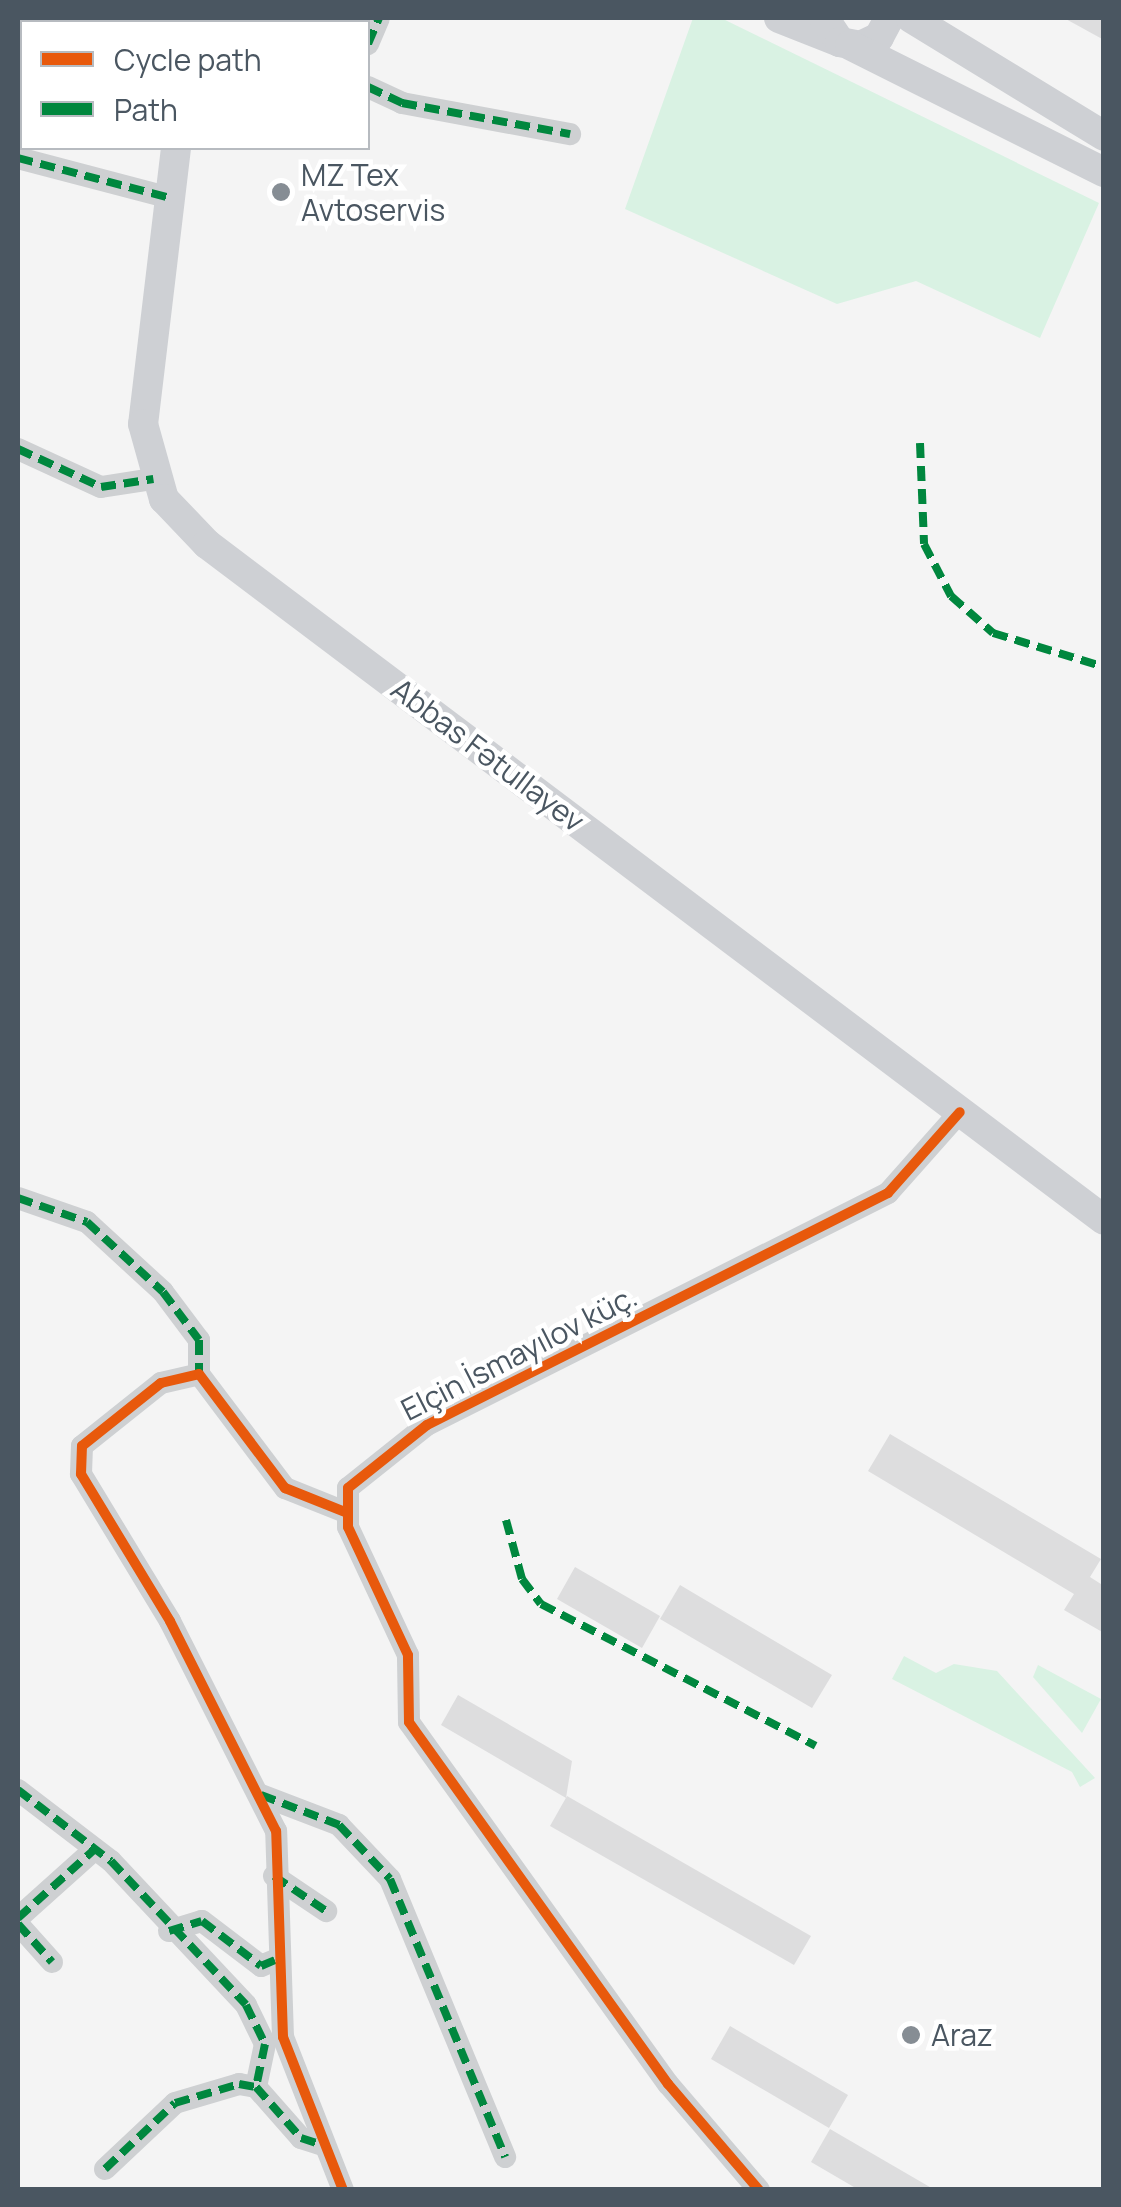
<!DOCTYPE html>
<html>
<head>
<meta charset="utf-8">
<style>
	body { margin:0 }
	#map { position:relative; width:1121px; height:2207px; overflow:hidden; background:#f4f4f4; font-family:Manrope,sans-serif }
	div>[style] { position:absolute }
	.green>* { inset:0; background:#d9f2e3 }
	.building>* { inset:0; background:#ddddde }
	.street>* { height:22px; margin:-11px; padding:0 11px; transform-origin:11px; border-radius:11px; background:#ced0d2 }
	.secondary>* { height:30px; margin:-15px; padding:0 15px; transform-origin:15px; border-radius:15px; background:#ced0d4 }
	.quiet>* { height:8px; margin-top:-4px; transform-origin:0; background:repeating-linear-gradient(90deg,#00873e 0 15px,transparent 0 23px) }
	.cycleway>* { height:10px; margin:-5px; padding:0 5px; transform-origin:5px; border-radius:5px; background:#e8590c }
	.dots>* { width:28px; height:28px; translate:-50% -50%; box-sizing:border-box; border:5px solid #fff; border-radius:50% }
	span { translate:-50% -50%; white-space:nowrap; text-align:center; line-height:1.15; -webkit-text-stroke:9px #fff; paint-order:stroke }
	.poi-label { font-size:30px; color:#4a5661 }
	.left { translate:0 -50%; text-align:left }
	.street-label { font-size:30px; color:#4a5661 }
	.frame { position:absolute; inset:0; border:20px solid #4a5661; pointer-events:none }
	.legend { position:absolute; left:20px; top:20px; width:350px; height:130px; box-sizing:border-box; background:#fff; border:2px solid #b7bbc0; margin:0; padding:12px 18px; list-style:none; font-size:30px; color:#4a5661 }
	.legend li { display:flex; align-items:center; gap:20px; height:50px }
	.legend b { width:50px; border:2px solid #b7bbc0 }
</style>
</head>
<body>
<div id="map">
	<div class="green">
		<i style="clip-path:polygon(693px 18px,721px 18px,1099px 203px,1040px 338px,916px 281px,837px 304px,625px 209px)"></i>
		<i style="clip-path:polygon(904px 1656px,936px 1673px,954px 1664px,997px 1671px,1095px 1778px,1080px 1787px,1072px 1772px,892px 1679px)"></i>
		<i style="clip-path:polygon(1038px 1665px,1101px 1699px,1082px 1733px,1033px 1677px)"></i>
	</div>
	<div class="building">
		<i style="clip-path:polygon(1064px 18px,1104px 18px,1104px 40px)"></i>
		<i style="clip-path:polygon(890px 1434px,1101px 1559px,1090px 1577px,1104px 1586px,1104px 1633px,1064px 1610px,1074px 1594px,868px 1471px)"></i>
		<i style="clip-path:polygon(575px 1567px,660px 1616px,642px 1648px,557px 1599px)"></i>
		<i style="clip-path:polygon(680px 1585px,832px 1675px,812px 1708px,660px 1619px)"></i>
		<i style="clip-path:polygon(458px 1695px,572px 1761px,566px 1798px,441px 1725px)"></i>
		<i style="clip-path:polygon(567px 1796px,811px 1936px,794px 1965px,550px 1826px)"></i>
		<i style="clip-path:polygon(730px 2026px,848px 2095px,829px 2128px,711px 2059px)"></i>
		<i style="clip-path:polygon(830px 2129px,935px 2190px,859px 2190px,811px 2162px)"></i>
	</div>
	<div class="street">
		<i style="left:18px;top:21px;width:47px;rotate:-3.7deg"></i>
		<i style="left:293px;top:22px;width:4px;rotate:-90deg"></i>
		<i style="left:368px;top:44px;width:28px;rotate:-67deg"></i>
		<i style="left:368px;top:87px;width:38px;rotate:25deg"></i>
		<i style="left:402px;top:103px;width:171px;rotate:10.5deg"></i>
		<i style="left:18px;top:158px;width:157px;rotate:14.7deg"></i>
		<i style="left:18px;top:449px;width:91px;rotate:24.6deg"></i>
		<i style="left:101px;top:487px;width:53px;rotate:-8.7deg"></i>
		<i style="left:18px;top:1198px;width:73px;rotate:19.2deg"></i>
		<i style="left:87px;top:1222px;width:103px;rotate:42.6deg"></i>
		<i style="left:163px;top:1292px;width:60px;rotate:53.1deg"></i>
		<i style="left:199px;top:1340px;width:34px;rotate:90deg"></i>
		<i style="left:18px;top:1790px;width:117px;rotate:37.4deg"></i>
		<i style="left:111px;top:1861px;width:197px;rotate:46.8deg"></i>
		<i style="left:246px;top:2005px;width:43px;rotate:64deg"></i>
		<i style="left:265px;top:2044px;width:44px;rotate:101.8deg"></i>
		<i style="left:261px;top:1795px;width:84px;rotate:21deg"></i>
		<i style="left:339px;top:1825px;width:74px;rotate:46.6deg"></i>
		<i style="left:390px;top:1879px;width:301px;rotate:67.5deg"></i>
		<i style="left:274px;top:1876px;width:63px;rotate:33.9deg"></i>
		<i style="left:18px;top:1918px;width:103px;rotate:-41.9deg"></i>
		<i style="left:18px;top:1924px;width:51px;rotate:48.2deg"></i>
		<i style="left:169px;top:1931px;width:34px;rotate:-17deg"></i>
		<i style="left:202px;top:1921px;width:74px;rotate:37.3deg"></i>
		<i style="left:261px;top:1966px;width:15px;rotate:-23deg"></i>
		<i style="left:105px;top:2169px;width:96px;rotate:-43.3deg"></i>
		<i style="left:175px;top:2103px;width:67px;rotate:-16.5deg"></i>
		<i style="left:239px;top:2084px;width:17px;rotate:10deg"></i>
		<i style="left:256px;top:2087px;width:68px;rotate:48.6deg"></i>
		<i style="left:301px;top:2138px;width:23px;rotate:18deg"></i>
		<i style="left:343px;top:2190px;width:164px;rotate:-111.4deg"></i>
		<i style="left:283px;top:2037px;width:206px;rotate:-91.9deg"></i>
		<i style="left:276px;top:1831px;width:235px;rotate:-116.8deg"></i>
		<i style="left:170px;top:1621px;width:172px;rotate:-121.2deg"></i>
		<i style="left:81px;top:1474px;width:28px;rotate:-88deg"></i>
		<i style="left:82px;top:1446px;width:101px;rotate:-38.6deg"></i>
		<i style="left:161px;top:1383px;width:39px;rotate:-13deg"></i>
		<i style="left:199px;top:1374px;width:143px;rotate:53deg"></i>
		<i style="left:285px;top:1488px;width:65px;rotate:21.8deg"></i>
		<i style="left:759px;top:2190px;width:140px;rotate:-130.6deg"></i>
		<i style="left:668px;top:2084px;width:445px;rotate:-125.6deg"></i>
		<i style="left:409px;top:1722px;width:67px;rotate:-90.9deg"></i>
		<i style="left:408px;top:1655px;width:141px;rotate:-115.1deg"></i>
		<i style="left:348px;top:1527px;width:39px;rotate:-90deg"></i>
		<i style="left:348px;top:1488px;width:101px;rotate:-38.6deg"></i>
		<i style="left:427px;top:1425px;width:516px;rotate:-26.71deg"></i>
		<i style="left:888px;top:1193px;width:108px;rotate:-48.4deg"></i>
	</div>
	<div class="secondary">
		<i style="left:779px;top:18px;width:66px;rotate:21.5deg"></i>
		<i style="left:824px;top:18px;width:29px;rotate:56deg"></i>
		<i style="left:840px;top:42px;width:20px;rotate:11deg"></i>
		<i style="left:860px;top:46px;width:21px;rotate:-25deg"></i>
		<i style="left:879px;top:37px;width:21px;rotate:-62deg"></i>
		<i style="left:911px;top:18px;width:226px;rotate:31.4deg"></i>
		<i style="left:191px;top:22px;width:4px;rotate:-76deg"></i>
		<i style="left:850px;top:45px;width:284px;rotate:26.6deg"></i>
		<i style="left:176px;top:148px;width:278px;rotate:96.8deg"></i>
		<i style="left:143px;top:424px;width:78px;rotate:74.4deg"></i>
		<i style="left:164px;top:499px;width:62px;rotate:46.3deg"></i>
		<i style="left:207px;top:544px;width:1123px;rotate:37deg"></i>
	</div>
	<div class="quiet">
		<i style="left:18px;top:21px;width:47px;rotate:-3.7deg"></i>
		<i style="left:293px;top:22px;width:4px;rotate:-90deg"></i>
		<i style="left:368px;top:44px;width:28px;rotate:-67deg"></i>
		<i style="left:368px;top:87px;width:38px;rotate:25deg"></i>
		<i style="left:402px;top:103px;width:171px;rotate:10.5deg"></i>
		<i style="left:18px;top:158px;width:157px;rotate:14.7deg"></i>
		<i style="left:920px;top:443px;width:101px;rotate:87.7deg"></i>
		<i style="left:924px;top:544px;width:59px;rotate:62.6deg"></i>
		<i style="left:951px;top:596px;width:56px;rotate:41.4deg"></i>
		<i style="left:993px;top:633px;width:116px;rotate:17deg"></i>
		<i style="left:18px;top:449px;width:91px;rotate:24.6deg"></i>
		<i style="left:101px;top:487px;width:53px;rotate:-8.7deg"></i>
		<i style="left:18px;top:1198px;width:73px;rotate:19.2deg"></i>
		<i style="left:87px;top:1222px;width:103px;rotate:42.6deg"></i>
		<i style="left:163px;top:1292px;width:60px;rotate:53.1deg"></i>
		<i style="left:199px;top:1340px;width:34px;rotate:90deg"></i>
		<i style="left:506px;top:1520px;width:61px;rotate:74.8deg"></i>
		<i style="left:522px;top:1579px;width:31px;rotate:53deg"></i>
		<i style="left:541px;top:1604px;width:309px;rotate:27.3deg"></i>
		<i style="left:18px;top:1790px;width:117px;rotate:37.4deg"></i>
		<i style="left:111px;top:1861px;width:197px;rotate:46.8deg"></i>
		<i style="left:246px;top:2005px;width:43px;rotate:64deg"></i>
		<i style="left:265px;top:2044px;width:44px;rotate:101.8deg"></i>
		<i style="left:261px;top:1795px;width:84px;rotate:21deg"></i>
		<i style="left:339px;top:1825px;width:74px;rotate:46.6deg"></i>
		<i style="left:390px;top:1879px;width:301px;rotate:67.5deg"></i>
		<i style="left:274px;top:1876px;width:63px;rotate:33.9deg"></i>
		<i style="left:18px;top:1918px;width:103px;rotate:-41.9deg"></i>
		<i style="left:18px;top:1924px;width:51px;rotate:48.2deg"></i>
		<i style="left:169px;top:1931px;width:34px;rotate:-17deg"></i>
		<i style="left:202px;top:1921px;width:74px;rotate:37.3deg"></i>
		<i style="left:261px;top:1966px;width:15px;rotate:-23deg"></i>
		<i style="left:105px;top:2169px;width:96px;rotate:-43.3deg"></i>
		<i style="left:175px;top:2103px;width:67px;rotate:-16.5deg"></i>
		<i style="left:239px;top:2084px;width:17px;rotate:10deg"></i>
		<i style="left:256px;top:2087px;width:68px;rotate:48.6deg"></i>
		<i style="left:301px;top:2138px;width:23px;rotate:18deg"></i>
	</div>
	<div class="cycleway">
		<i style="left:343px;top:2190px;width:164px;rotate:-111.4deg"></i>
		<i style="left:283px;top:2037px;width:206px;rotate:-91.9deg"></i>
		<i style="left:276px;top:1831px;width:235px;rotate:-116.8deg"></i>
		<i style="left:170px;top:1621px;width:172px;rotate:-121.2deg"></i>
		<i style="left:81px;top:1474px;width:28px;rotate:-88deg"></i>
		<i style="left:82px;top:1446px;width:101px;rotate:-38.6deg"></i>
		<i style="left:161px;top:1383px;width:39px;rotate:-13deg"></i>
		<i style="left:199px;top:1374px;width:143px;rotate:53deg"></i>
		<i style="left:285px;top:1488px;width:65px;rotate:21.8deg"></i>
		<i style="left:759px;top:2190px;width:140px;rotate:-130.6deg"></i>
		<i style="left:668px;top:2084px;width:445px;rotate:-125.6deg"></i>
		<i style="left:409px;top:1722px;width:67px;rotate:-90.9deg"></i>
		<i style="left:408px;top:1655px;width:141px;rotate:-115.1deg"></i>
		<i style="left:348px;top:1527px;width:39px;rotate:-90deg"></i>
		<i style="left:348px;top:1488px;width:101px;rotate:-38.6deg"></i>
		<i style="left:427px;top:1425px;width:516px;rotate:-26.71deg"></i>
		<i style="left:888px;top:1193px;width:108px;rotate:-48.4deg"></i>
	</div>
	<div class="dots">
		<i style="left:281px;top:192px;background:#868d94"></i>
		<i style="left:911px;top:2035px;background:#868d94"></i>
	</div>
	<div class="poi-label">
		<span class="left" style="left:301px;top:192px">MZ Tex<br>Avtoservis</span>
		<span class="left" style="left:931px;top:2035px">Araz</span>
	</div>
	<div class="street-label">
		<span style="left:488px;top:755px;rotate:37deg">Abbas Fətullayev</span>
		<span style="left:519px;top:1353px;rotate:-27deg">Elçin İsmayılov küç.</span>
	</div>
	<div class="frame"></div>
	<ul class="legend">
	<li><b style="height:12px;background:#e8590c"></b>Cycle path</li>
	<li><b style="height:12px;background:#00873e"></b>Path</li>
	</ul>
</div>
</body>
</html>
